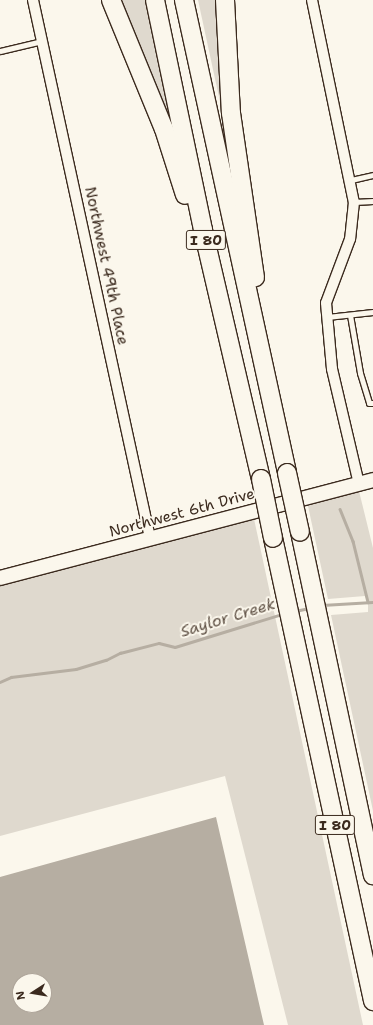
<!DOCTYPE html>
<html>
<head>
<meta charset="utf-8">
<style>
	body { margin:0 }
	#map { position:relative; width:373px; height:1025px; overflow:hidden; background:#fbf7ec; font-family:"Shantell Sans",sans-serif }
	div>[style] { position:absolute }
	.green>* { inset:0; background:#dfd9ce }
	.water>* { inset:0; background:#b6aea2 }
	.stream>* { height:2.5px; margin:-1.25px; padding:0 1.25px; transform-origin:1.25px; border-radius:1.25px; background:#b6aea2 }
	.roads { filter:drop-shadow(1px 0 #3b2a1e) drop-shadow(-1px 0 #3b2a1e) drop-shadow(0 1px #3b2a1e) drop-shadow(0 -1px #3b2a1e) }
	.lane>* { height:5px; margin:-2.5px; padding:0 2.5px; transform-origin:2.5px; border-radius:2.5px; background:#fbf7ec }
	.street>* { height:10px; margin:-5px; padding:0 5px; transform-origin:5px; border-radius:5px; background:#fbf7ec }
	.secondary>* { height:14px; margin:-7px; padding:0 7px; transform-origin:7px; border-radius:7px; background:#fbf7ec }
	.highway>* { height:18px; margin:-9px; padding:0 9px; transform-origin:9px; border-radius:9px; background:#fbf7ec }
	.bridges { filter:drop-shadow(1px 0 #3b2a1e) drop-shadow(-1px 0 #3b2a1e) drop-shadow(0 1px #3b2a1e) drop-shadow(0 -1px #3b2a1e) }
	.highway-bridge>* { height:18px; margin:-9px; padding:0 9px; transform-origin:9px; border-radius:9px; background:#fbf7ec }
	span { translate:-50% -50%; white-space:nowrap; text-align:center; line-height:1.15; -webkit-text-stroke:4px #fbf7ec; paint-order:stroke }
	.shield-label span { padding:1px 3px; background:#fbf7ec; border:1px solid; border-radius:3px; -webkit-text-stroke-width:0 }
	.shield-label { font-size:14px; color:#3b2a1e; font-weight:700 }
	.street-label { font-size:15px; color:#3b2a1e }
	.water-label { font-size:16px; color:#605246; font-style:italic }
	.north { position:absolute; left:12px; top:973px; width:40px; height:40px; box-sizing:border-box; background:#fbf7ec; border:1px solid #aea59a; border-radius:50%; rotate:258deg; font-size:11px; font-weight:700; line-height:16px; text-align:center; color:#3b2a1e }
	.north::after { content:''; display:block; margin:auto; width:14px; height:18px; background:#3b2a1e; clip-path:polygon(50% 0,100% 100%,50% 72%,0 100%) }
</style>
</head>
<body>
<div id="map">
	<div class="green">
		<i style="clip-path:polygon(116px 0,145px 0,173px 128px)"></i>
		<i style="clip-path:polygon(198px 0,218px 0,228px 139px)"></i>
		<i style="clip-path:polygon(359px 491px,373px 548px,373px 811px,331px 615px,368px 612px,368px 602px,365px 596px,328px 599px,308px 506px)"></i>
		<i style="clip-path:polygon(254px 519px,259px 542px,363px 1025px,288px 1025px,225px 776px,0 836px,0 584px)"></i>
	</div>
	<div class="water">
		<i style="clip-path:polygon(evenodd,216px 817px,264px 1025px,0 1025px,0 877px,216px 817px,20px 981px,44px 981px,44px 1005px,20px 1005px,20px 981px)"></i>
	</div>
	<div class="stream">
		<i style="left:340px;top:509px;width:35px;rotate:68deg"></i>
		<i style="left:353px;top:541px;width:63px;rotate:76.2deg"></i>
		<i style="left:322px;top:605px;width:51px;rotate:-3.4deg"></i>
		<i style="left:295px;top:611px;width:14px;rotate:-12deg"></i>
		<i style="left:0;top:682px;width:12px;rotate:-24deg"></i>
		<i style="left:11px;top:677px;width:65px;rotate:-7deg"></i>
		<i style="left:76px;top:669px;width:31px;rotate:-17deg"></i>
		<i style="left:106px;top:660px;width:16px;rotate:-27deg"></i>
		<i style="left:120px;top:653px;width:40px;rotate:-14.4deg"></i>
		<i style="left:159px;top:643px;width:16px;rotate:14deg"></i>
		<i style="left:175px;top:647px;width:112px;rotate:-17.1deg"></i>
	</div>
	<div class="roads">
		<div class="lane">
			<i style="left:0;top:51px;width:43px;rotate:-13.4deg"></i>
			<i style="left:351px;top:180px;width:23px;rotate:-13deg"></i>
			<i style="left:354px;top:202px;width:19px;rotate:-3deg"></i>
			<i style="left:350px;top:315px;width:59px;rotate:80.2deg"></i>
			<i style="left:360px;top:373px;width:31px;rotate:73deg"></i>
			<i style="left:369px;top:403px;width:4px"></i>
			<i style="left:327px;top:317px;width:46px;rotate:-6.2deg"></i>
		</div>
		<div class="street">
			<i style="left:33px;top:0;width:551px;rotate:77.73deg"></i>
			<i style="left:312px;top:0;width:206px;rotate:78.3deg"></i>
			<i style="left:354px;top:202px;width:37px;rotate:96deg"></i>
			<i style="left:350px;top:239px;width:68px;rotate:110.6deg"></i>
			<i style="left:326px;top:303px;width:66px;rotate:84.8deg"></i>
			<i style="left:332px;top:369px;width:118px;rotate:76.8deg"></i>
		</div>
		<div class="secondary">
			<i style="left:0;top:578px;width:386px;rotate:-14.7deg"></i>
		</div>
		<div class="highway">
			<i style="left:111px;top:0;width:139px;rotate:67.7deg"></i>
			<i style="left:164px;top:129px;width:69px;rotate:72.3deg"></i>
			<i style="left:155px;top:0;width:235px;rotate:78.2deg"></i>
			<i style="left:203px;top:230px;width:256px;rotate:76.9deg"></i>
			<i style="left:184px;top:0;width:484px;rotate:77.7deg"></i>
			<i style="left:225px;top:0;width:113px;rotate:87deg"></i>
			<i style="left:231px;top:113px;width:166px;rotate:81.7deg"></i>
			<i style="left:300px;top:532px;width:351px;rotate:78deg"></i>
			<i style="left:273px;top:538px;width:474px;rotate:77.8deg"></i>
		</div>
	</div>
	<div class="bridges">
		<div class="highway-bridge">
			<i style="left:287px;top:473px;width:60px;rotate:77.6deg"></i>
			<i style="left:261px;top:479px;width:60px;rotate:78.5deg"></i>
		</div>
	</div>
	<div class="shield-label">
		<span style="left:206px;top:240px">I 80</span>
		<span style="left:335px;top:825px">I 80</span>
	</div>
	<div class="street-label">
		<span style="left:106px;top:266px;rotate:78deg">Northwest 49th Place</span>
		<span style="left:182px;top:513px;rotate:-15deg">Northwest 6th Drive</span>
	</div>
	<div class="water-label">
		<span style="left:228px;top:618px;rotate:-17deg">Saylor Creek</span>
	</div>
	<div class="north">N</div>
</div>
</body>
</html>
